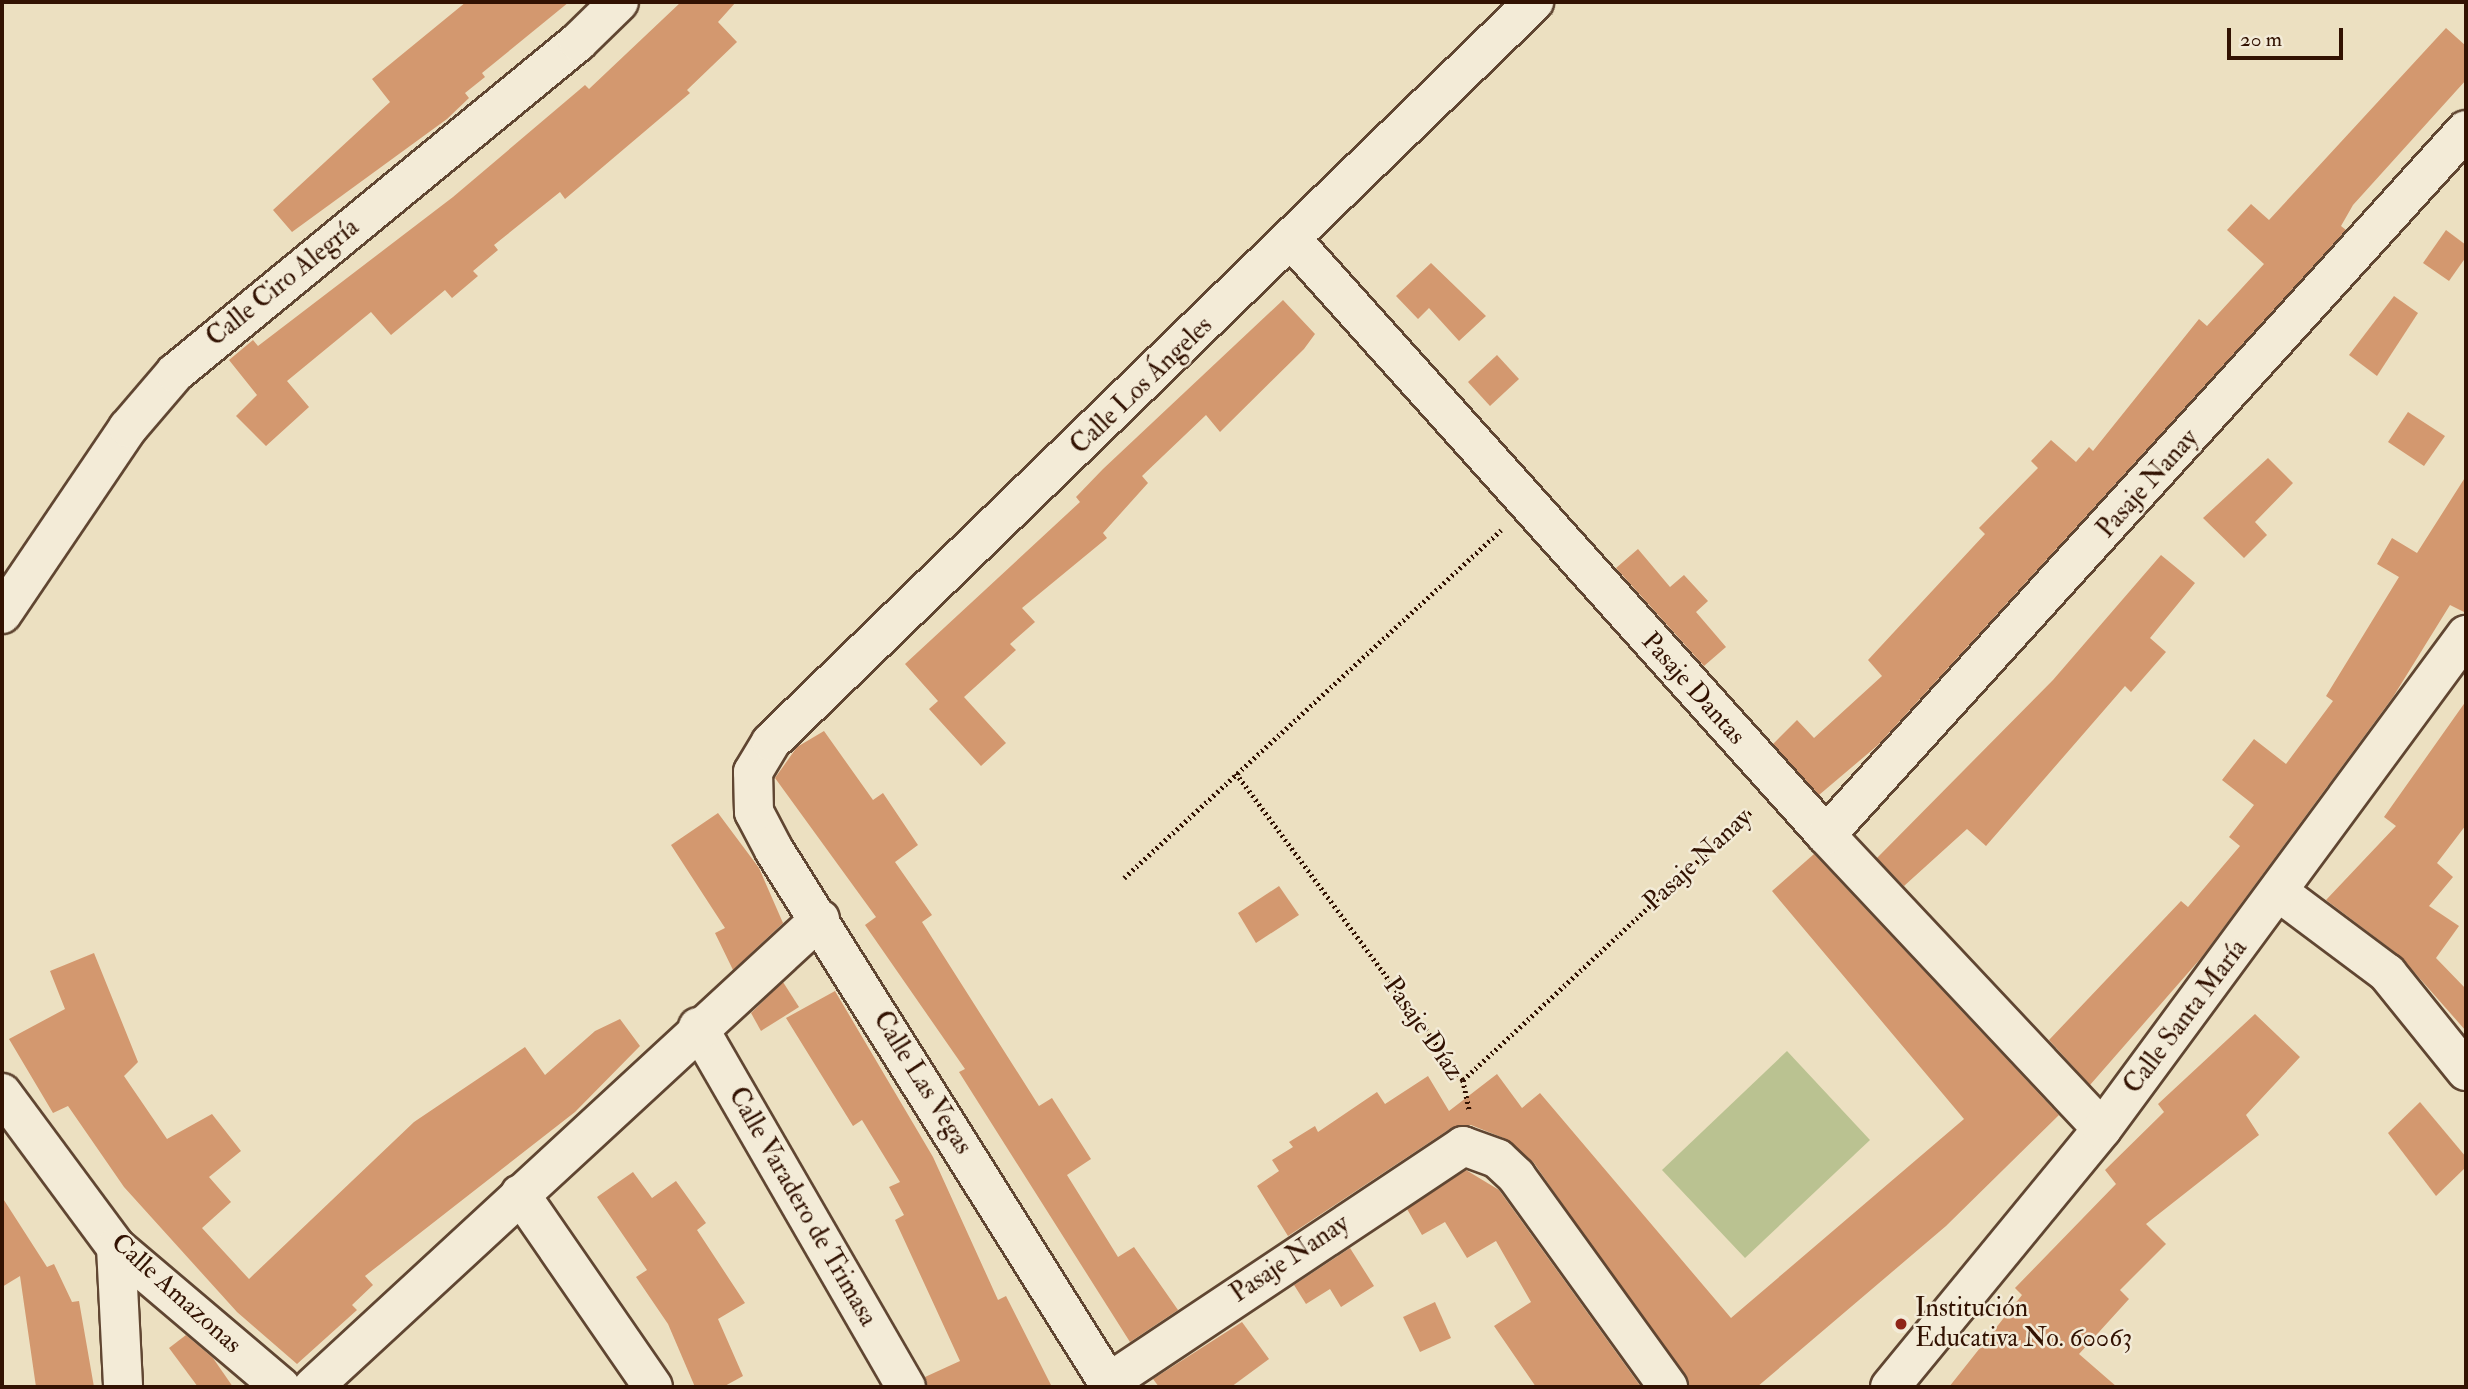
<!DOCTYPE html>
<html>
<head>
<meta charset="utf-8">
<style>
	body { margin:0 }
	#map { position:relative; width:2468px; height:1389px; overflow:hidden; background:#ece0c1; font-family:"IM FELL Double Pica",serif }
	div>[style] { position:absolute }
	.green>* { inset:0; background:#bac291 }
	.building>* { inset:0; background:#d3986f }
	.path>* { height:4.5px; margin-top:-2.25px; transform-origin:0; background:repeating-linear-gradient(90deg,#321202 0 2px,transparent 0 5.5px) }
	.roads { filter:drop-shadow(2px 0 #604632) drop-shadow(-2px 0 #604632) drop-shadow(0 2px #604632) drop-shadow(0 -2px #604632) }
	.minor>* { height:38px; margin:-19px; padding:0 19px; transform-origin:19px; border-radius:19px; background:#f3ebd7 }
	.dots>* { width:19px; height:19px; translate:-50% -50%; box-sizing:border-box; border:4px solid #f3ebd7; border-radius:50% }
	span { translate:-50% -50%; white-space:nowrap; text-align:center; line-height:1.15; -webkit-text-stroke:5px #f3ebd7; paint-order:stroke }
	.street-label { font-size:26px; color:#321202 }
	.poi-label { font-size:26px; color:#321202 }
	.left { translate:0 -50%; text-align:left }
	.frame { position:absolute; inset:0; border:4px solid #321202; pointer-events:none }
	.scale { position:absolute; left:2227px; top:28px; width:116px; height:32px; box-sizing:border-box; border:4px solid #321202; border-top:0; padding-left:9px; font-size:21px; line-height:24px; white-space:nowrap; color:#321202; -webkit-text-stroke:5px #f3ebd7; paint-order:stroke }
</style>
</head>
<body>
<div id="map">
	<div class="green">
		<i style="clip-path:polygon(1787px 1051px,1870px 1140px,1745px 1258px,1662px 1170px)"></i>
	</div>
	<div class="building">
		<i style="clip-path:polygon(466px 2px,569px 2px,482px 73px,485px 77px,465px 93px,469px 98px,447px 119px,292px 232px,273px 210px,390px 102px,372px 79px)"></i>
		<i style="clip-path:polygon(681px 2px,736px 2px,718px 22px,737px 42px,687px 90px,690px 93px,565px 199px,560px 192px,494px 245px,498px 250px,473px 271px,478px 276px,452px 298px,445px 290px,391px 335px,371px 312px,287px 381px,309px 407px,266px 446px,236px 416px,257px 395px,229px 360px,253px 340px,258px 346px,453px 197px,585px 85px,589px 89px)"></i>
		<i style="clip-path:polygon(2446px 28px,2466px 46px,2466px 80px,2353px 205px,2341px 226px,2346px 230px,1878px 745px,1819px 795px,1773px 744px,1797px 720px,1814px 738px,1882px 676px,1868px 660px,1985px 534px,1979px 528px,2038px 468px,2031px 461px,2051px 440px,2076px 462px,2089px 447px,2093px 451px,2199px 319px,2207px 326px,2264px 264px,2227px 230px,2251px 204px,2269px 220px)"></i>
		<i style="clip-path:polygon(2446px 230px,2466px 245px,2466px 257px,2449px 281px,2423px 263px)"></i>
		<i style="clip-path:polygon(1431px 263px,1486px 316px,1459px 341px,1429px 308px,1418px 319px,1396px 296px)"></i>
		<i style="clip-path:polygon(2394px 296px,2418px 313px,2377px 376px,2349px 355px)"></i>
		<i style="clip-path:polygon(1283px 300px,1315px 334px,1304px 349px,1220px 432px,1206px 415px,1142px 476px,1148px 483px,1103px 533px,1107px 538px,1022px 608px,1035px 622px,1010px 644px,1016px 650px,964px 697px,1006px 743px,981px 766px,929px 709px,938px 701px,905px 664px,1080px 502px,1076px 497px,1103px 469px)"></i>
		<i style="clip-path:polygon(1497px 355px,1519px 379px,1490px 406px,1468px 382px)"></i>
		<i style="clip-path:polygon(2408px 412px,2445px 436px,2424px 466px,2388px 442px)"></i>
		<i style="clip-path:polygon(2268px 458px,2293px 483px,2255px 522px,2267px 535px,2244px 558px,2203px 518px)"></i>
		<i style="clip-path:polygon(2466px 476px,2466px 613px,2450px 605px,2393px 697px,2201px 958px,2090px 1085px,2049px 1040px,2181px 901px,2188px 907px,2240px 846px,2229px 837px,2254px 805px,2222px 780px,2254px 739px,2286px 764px,2333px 701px,2326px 696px,2399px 577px,2377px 564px,2392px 538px,2417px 553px)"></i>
		<i style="clip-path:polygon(1638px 549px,1670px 587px,1684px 575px,1708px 601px,1696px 612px,1726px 647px,1704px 666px,1616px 568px)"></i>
		<i style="clip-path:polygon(2161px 555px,2195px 583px,2150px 638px,2166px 652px,2131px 692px,2125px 686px,1986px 846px,1967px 829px,1904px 886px,1877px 858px,2053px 680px)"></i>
		<i style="clip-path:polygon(2466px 701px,2466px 825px,2437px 863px,2453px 877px,2429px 906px,2459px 926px,2436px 958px,2466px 989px,2466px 1031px,2400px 956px,2326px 900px,2396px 826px,2384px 817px)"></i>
		<i style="clip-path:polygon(824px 731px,873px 800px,883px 793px,918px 845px,895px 862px,932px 915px,922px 922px,1039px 1106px,1052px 1098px,1091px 1159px,1067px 1175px,1118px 1257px,1134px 1247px,1178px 1310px,1130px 1342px,959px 1072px,965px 1069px,865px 925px,876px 917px,775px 778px,797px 747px)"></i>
		<i style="clip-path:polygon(718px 813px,759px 868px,783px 923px,733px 970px,715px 933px,725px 928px,671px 845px)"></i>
		<i style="clip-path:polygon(1814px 854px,2059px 1115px,1946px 1226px,1757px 1387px,1689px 1387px,1534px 1163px,1506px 1139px,1471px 1125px,1451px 1128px,1288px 1236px,1257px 1186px,1279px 1171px,1272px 1160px,1293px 1147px,1289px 1142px,1315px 1126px,1318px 1132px,1377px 1092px,1385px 1104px,1428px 1076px,1449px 1111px,1497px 1074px,1522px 1108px,1540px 1093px,1731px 1318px,1964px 1119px,1772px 891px)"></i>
		<i style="clip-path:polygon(1279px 886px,1299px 915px,1256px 943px,1238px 913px)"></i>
		<i style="clip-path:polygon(94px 953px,138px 1062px,124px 1076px,167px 1139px,212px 1114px,241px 1151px,209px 1177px,231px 1202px,202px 1228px,249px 1279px,414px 1122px,525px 1047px,545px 1075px,595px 1031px,620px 1019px,640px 1046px,575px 1112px,365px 1276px,373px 1285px,352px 1305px,357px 1310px,297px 1364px,237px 1312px,124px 1187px,68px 1106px,53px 1113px,9px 1039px,65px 1009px,50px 971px)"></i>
		<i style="clip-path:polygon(783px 982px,799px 1007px,761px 1031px,751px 1013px)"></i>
		<i style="clip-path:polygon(835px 991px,933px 1157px,998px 1300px,1006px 1296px,1052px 1387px,928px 1387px,925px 1377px,960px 1361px,895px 1220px,904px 1215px,889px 1187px,900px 1182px,862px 1120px,853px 1126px,786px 1018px)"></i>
		<i style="clip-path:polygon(2255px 1014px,2300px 1057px,2246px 1115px,2259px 1135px,2146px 1224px,2166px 1244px,2120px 1290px,2129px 1299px,2079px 1354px,2117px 1387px,1949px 1387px,2022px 1295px,2015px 1288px,2116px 1184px,2105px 1170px,2164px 1112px,2158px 1104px)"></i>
		<i style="clip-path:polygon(2420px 1102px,2466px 1157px,2466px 1167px,2436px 1196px,2388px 1133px)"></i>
		<i style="clip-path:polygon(1466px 1170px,1499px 1190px,1641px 1387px,1536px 1387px,1494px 1326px,1531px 1302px,1496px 1241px,1467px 1258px,1445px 1222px,1422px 1235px,1407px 1209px)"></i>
		<i style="clip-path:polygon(633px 1172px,652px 1198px,676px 1181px,706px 1223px,697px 1230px,745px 1303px,718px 1319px,743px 1376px,723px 1387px,695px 1387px,668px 1324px,636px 1277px,647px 1270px,597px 1197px)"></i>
		<i style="clip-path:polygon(2px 1197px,47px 1267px,54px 1264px,72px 1302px,79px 1301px,94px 1387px,36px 1387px,20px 1276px,2px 1287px)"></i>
		<i style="clip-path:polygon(1350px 1248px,1374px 1286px,1341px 1307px,1330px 1289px,1306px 1304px,1294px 1285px)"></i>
		<i style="clip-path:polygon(1435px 1302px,1451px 1338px,1420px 1352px,1403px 1317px)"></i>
		<i style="clip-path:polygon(1242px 1322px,1269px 1359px,1231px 1387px,1159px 1387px,1153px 1379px)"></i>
		<i style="clip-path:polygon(186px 1335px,213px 1358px,233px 1387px,198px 1387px,169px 1348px)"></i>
	</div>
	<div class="path">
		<i style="left:1236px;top:773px;width:382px;rotate:53.5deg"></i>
		<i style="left:1463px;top:1080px;width:30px;rotate:78deg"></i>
		<i style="left:1124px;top:878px;width:513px;rotate:-42.71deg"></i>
		<i style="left:1463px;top:1080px;width:394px;rotate:-43deg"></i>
	</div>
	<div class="roads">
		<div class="minor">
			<i style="left:1293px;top:241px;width:798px;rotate:48.1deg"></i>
			<i style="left:1826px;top:835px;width:403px;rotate:46.8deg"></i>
			<i style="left:2px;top:614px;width:225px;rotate:-55.9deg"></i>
			<i style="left:128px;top:428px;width:72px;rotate:-49.5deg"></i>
			<i style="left:175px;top:373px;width:522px;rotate:-39.4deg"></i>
			<i style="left:578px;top:42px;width:57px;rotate:-44.3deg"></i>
			<i style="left:1826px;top:835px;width:952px;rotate:-47.77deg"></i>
			<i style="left:2280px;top:893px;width:134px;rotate:36.8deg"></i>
			<i style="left:2387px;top:973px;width:126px;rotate:51.1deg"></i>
			<i style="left:698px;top:1027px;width:416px;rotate:60deg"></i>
			<i style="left:2px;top:1093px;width:192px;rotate:53.5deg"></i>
			<i style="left:116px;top:1247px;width:216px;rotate:40.3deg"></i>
			<i style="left:520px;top:1194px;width:234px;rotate:55.4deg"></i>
			<i style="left:116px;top:1247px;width:140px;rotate:87.1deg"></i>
			<i style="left:1108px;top:1383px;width:427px;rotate:-33.7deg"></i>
			<i style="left:1463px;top:1146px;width:37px;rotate:20deg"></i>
			<i style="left:1498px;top:1159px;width:25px;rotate:43deg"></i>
			<i style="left:1516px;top:1176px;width:260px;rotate:54.2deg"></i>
			<i style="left:313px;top:1387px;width:690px;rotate:-42.71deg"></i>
			<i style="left:1111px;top:1387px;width:634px;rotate:-122.11deg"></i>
			<i style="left:774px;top:850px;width:43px;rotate:-117.8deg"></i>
			<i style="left:754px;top:812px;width:40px;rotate:-91.4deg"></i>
			<i style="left:753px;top:772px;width:35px;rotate:-59deg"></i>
			<i style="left:771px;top:742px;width:1063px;rotate:-44.12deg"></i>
			<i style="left:1890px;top:1387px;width:334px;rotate:-50.6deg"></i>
			<i style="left:2102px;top:1129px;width:614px;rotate:-53.62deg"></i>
		</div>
	</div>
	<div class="dots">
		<i style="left:1901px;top:1324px;background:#8f2418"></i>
	</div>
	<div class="street-label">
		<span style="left:283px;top:283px;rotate:-39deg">Calle Ciro Alegría</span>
		<span style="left:1142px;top:386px;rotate:-44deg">Calle Los Ángeles</span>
		<span style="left:2148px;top:484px;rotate:-48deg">Pasaje Nanay</span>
		<span style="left:1693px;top:689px;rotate:48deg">Pasaje Dantas</span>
		<span style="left:1698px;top:860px;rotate:-43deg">Pasaje Nanay</span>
		<span style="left:2186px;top:1017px;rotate:-53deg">Calle Santa María</span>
		<span style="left:1423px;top:1029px;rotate:55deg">Pasaje Díaz</span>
		<span style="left:922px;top:1083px;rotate:58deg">Calle Las Vegas</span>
		<span style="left:802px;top:1207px;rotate:60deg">Calle Varadero de Trimasa</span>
		<span style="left:1290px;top:1259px;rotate:-34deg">Pasaje Nanay</span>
		<span style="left:176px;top:1294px;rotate:42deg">Calle Amazonas</span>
	</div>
	<div class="poi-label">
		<span class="left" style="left:1915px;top:1324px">Institución<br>Educativa No. 60063</span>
	</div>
	<div class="frame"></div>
	<div class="scale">20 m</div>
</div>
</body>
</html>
